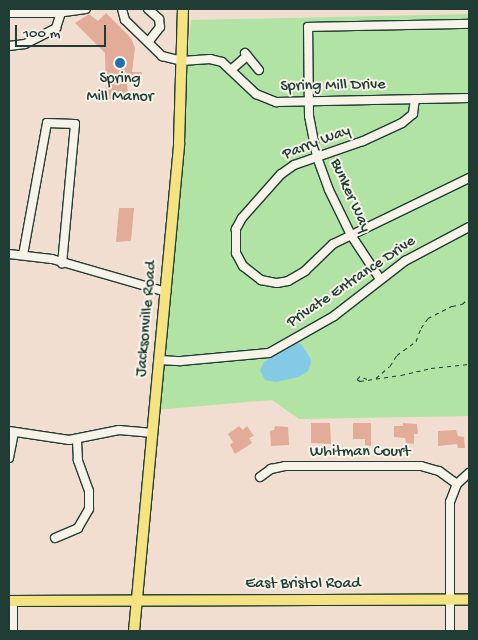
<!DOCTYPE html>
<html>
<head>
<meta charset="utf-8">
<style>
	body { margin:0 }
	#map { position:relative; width:478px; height:640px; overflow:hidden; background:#f1ded0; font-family:"Gochi Hand",sans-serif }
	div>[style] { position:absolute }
	.green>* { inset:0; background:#b1e3a4 }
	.water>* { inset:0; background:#84cae6 }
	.building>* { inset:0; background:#e3ac99 }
	.path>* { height:1px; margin-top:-0.5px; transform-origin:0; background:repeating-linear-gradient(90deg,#1f3d34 0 4px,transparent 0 8px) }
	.roads { filter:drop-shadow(1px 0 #1f3d34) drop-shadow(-1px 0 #1f3d34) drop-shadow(0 1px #1f3d34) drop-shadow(0 -1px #1f3d34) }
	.minor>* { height:8px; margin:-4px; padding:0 4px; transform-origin:4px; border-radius:4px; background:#f7f3e8 }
	.major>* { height:10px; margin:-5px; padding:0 5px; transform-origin:5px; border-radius:5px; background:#f5e382 }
	.dots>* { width:14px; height:14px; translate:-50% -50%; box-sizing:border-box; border:2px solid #f7f3e8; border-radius:50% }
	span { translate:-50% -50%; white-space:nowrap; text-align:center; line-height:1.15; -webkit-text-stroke:4px #f7f3e8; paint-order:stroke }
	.poi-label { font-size:16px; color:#1f3d34 }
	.street-label { font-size:16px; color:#1f3d34 }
	.frame { position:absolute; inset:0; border:10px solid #1f3d34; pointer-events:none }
	.scale { position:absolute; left:15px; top:25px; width:91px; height:22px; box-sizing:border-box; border:2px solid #1f3d34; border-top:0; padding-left:6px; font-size:15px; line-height:18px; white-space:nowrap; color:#1f3d34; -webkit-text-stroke:4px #f7f3e8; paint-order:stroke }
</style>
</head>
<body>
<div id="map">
	<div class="green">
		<i style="clip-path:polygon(469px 14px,469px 416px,299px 419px,272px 400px,155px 410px,191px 20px)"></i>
	</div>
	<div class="water">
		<i style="clip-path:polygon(297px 343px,301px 344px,310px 358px,311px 362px,308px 371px,298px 377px,276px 382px,265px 380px,260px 370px,264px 362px)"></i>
	</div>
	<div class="building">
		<i style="clip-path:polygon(106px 13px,131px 38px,135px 48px,132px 72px,142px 72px,141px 84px,127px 84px,128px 98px,106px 99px,105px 53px,75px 23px,89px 14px,98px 21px)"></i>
		<i style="clip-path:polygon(119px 208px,134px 208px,131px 241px,116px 242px)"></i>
		<i style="clip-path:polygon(311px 423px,330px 423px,331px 444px,311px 443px)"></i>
		<i style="clip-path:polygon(353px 423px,371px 423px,371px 446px,365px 445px,365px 439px,353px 439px)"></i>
		<i style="clip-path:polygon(403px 423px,417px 424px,418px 434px,414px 434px,414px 444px,406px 443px,405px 438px,394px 437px,394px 426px,403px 426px)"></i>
		<i style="clip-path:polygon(239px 426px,243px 430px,247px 426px,254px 436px,249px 438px,252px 443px,235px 454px,230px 445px,233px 442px,228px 434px)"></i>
		<i style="clip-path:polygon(275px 426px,288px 427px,289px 445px,271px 446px,270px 431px,274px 430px)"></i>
		<i style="clip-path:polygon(456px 430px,458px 436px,464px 437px,465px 448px,458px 448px,457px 444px,438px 446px,438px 431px)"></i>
	</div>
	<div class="path">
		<i style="left:376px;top:378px;width:18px;rotate:-41deg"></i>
		<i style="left:390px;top:366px;width:13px;rotate:-58deg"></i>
		<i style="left:397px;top:355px;width:24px;rotate:-36deg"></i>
		<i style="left:416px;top:341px;width:14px;rotate:-69deg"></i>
		<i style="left:421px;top:328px;width:12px;rotate:-55deg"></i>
		<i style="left:428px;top:318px;width:27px;rotate:-27deg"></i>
		<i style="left:452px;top:306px;width:10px;rotate:-11deg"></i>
		<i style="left:462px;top:304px;width:9px;rotate:-41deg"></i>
		<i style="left:367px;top:379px;width:8px;rotate:-157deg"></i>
		<i style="left:360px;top:376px;width:4px;rotate:135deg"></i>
		<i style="left:357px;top:379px;width:4px;rotate:34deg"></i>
		<i style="left:360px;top:381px;width:41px;rotate:-8.3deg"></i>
		<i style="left:401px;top:375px;width:31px;rotate:-13deg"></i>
		<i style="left:431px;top:368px;width:38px;rotate:-6deg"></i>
	</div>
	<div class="roads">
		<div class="minor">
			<i style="left:122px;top:9px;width:11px;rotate:75deg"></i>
			<i style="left:125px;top:20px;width:52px;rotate:44.2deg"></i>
			<i style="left:162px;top:56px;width:21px;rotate:14deg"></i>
			<i style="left:182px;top:61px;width:28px;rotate:-4deg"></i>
			<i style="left:210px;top:59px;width:12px;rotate:14deg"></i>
			<i style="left:222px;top:62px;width:47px;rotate:43.3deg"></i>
			<i style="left:256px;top:94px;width:22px;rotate:22deg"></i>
			<i style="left:276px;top:102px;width:193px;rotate:-1.2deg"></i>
			<i style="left:148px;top:9px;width:15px;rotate:42deg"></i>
			<i style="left:159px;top:19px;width:8px;rotate:83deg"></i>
			<i style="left:160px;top:27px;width:18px;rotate:128deg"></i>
			<i style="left:9px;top:13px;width:48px"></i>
			<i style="left:57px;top:13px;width:29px;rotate:-8deg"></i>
			<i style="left:9px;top:46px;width:16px;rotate:-7deg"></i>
			<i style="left:25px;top:44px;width:35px;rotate:-27deg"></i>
			<i style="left:56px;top:28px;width:16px;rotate:-72deg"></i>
			<i style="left:245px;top:53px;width:22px;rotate:51deg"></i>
			<i style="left:232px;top:69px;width:20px;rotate:-41deg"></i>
			<i style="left:415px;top:99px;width:15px;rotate:98deg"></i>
			<i style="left:413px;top:114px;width:14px;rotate:141deg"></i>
			<i style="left:402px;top:123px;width:43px;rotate:155.2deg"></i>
			<i style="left:363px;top:141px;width:73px;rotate:160.8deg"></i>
			<i style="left:294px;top:165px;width:16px;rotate:145deg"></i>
			<i style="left:281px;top:174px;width:59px;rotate:131.6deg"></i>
			<i style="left:242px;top:218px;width:13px;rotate:119deg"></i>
			<i style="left:236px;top:229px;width:24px;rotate:90deg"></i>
			<i style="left:236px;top:253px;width:15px;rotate:62deg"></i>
			<i style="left:243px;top:266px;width:23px;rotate:38deg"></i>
			<i style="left:261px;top:280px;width:16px;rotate:11deg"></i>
			<i style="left:277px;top:283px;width:11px;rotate:-10deg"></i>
			<i style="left:288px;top:281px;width:20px;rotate:-30deg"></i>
			<i style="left:305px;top:271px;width:39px;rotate:-44deg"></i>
			<i style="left:333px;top:244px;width:151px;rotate:-25.9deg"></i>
			<i style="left:9px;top:254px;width:43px;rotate:6.6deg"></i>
			<i style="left:52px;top:259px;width:119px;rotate:16.1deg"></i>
			<i style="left:23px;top:255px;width:134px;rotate:-79.7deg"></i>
			<i style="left:47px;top:123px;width:28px;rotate:2deg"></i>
			<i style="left:75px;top:124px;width:140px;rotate:95.3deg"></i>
			<i style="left:380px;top:279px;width:53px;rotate:-123.4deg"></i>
			<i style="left:351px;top:235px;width:50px;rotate:-116.1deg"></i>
			<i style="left:329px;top:190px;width:35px;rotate:-110deg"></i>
			<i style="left:317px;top:157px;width:42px;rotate:-101deg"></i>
			<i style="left:309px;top:116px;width:89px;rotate:-90.6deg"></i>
			<i style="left:308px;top:27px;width:161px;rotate:-1.1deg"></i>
			<i style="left:159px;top:360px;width:22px;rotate:3deg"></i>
			<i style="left:181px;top:361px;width:88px;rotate:-5.2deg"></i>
			<i style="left:269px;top:353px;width:75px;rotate:-29.6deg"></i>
			<i style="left:334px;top:316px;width:90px;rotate:-37.8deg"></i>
			<i style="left:405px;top:261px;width:72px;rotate:-28deg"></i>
			<i style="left:9px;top:431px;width:61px;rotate:8.5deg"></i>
			<i style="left:69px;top:440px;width:51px;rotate:-11.3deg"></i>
			<i style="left:119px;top:430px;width:34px;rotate:5deg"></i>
			<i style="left:9px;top:458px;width:26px;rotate:-79deg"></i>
			<i style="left:260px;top:477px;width:14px;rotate:-36deg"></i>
			<i style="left:271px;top:469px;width:14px;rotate:-12deg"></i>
			<i style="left:285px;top:466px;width:136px"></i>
			<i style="left:421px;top:466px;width:19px;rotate:16deg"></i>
			<i style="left:439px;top:471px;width:22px;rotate:36deg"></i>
			<i style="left:55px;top:538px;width:25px;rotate:-23deg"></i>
			<i style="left:78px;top:528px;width:22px;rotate:-60deg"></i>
			<i style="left:89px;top:509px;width:18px;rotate:-90deg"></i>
			<i style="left:89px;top:491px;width:33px;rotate:-110deg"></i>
			<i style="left:78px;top:460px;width:21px;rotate:-93deg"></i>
			<i style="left:13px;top:601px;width:30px;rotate:90deg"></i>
			<i style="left:450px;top:631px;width:129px;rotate:-90deg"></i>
			<i style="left:450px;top:502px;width:19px;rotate:-69deg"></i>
			<i style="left:457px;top:484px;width:16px;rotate:-43deg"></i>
		</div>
		<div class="major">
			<i style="left:9px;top:601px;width:460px;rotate:-0.2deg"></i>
			<i style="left:134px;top:631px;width:490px;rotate:-84.7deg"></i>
			<i style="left:179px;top:143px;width:134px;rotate:-88.3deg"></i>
		</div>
	</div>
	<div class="dots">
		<i style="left:120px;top:63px;background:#1f6fb2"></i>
	</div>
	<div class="poi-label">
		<span style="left:120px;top:89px">Spring<br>Mill Manor</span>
	</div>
	<div class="street-label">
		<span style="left:333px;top:87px;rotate:-1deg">Spring Mill Drive</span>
		<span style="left:317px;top:144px;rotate:-21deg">Parry Way</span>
		<span style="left:349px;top:196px;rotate:66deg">Bunker Way</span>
		<span style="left:352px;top:283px;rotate:-34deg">Private Entrance Drive</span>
		<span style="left:148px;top:319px;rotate:-85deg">Jacksonville Road</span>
		<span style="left:360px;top:453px">Whitman Court</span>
		<span style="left:303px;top:585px">East Bristol Road</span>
	</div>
	<div class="frame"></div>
	<div class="scale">100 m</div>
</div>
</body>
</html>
